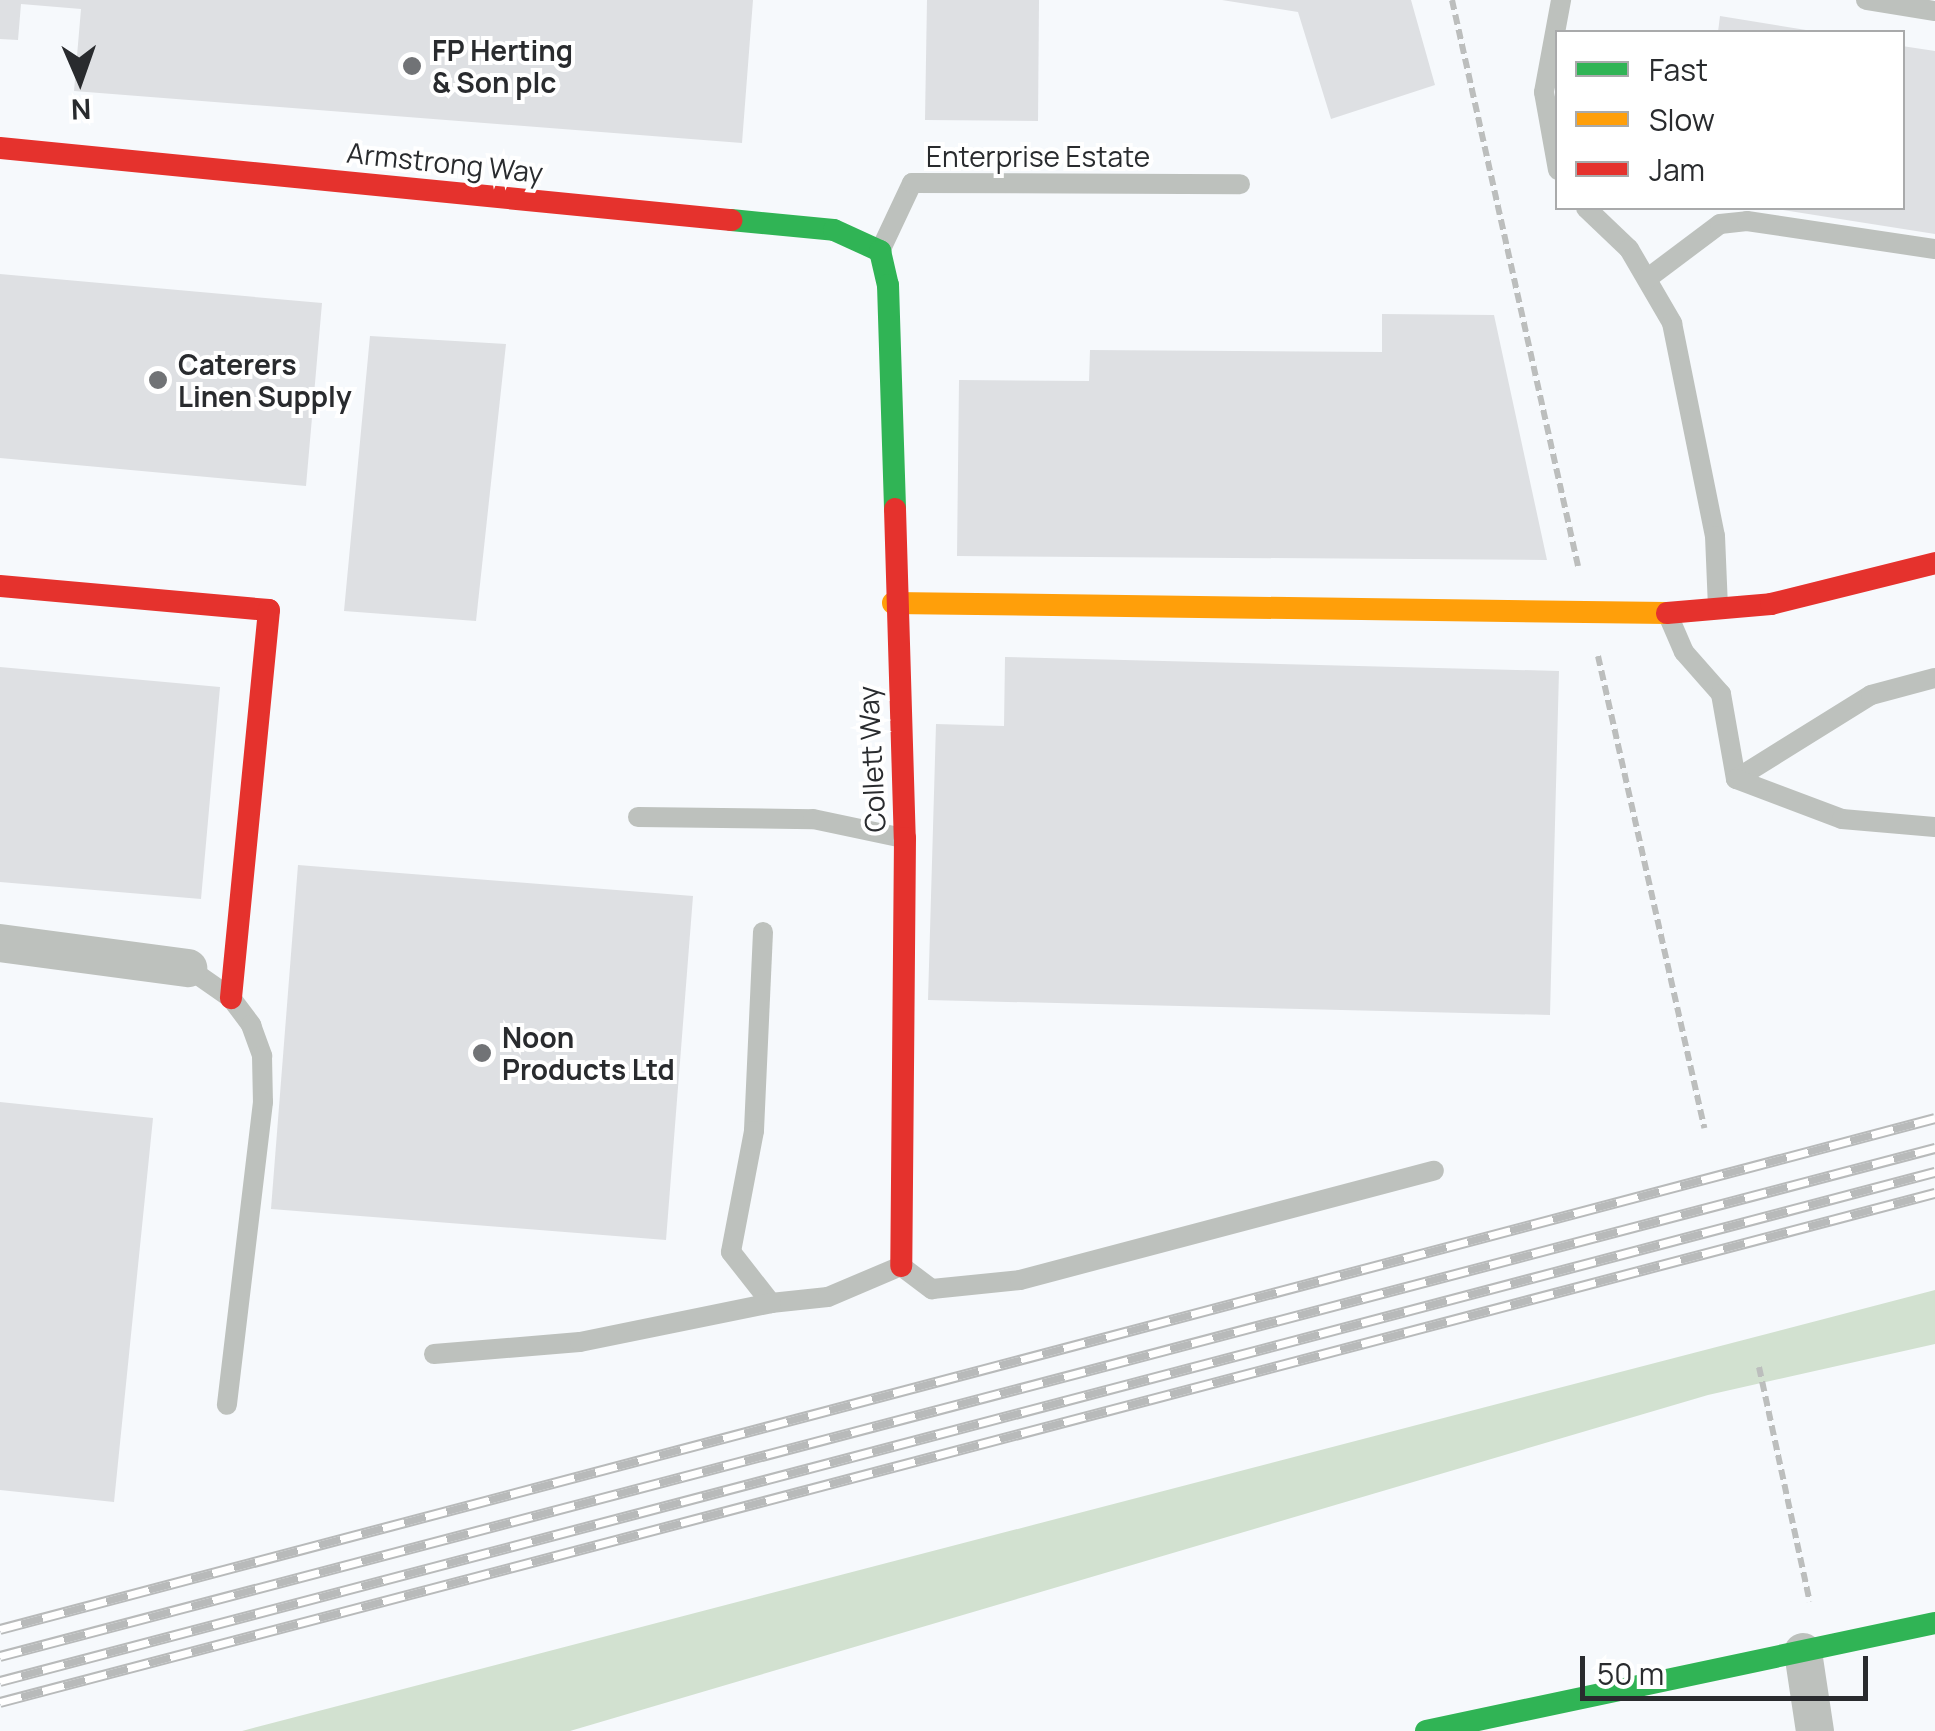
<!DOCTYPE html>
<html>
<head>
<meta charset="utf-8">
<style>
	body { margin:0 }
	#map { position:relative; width:1935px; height:1731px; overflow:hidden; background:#f6f9fc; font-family:Manrope,sans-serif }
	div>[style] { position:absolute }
	.forest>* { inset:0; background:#d2e1d0 }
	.building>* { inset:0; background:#dee0e3 }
	.path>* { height:6px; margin-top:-3px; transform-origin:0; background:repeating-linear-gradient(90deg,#bcbebd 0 10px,transparent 0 15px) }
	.lane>* { height:20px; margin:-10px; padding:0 10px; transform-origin:10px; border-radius:10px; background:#bdc1bd }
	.street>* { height:38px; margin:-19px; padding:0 19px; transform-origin:19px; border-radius:19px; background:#bdc1bd }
	.fast>* { height:22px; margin:-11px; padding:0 11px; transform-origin:11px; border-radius:11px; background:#30b455 }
	.slow>* { height:22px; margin:-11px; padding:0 11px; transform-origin:11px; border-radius:11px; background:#ff9f0a }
	.jam>* { height:22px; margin:-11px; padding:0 11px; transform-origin:11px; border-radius:11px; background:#e5322d }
	.rail>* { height:11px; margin-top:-5.5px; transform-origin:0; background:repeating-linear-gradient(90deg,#fff 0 22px,#b8baba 0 44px); box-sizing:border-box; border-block:2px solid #b8baba }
	.dots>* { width:28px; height:28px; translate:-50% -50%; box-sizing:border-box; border:5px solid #fff; border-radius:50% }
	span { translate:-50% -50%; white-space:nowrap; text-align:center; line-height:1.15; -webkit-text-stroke:8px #fff; paint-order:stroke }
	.poi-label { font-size:28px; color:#292b2e; font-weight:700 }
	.left { translate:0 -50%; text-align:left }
	.street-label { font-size:28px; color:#292b2e }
	.legend { position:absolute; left:1555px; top:30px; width:350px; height:180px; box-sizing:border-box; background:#fff; border:2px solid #a9aaab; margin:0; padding:12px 18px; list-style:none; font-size:30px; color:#292b2e }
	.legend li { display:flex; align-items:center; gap:20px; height:50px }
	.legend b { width:50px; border:2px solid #a9aaab }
	.north { position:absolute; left:30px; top:30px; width:100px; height:100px; -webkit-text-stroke:8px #fff; paint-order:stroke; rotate:178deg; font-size:28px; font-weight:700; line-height:40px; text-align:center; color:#292b2e }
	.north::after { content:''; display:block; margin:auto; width:35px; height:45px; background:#292b2e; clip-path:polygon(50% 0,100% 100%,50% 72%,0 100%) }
	.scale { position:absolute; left:1580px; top:1656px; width:288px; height:45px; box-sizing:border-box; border:5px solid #292b2e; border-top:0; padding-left:12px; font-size:30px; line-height:35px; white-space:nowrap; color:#292b2e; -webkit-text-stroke:8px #fff; paint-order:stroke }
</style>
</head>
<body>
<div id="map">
	<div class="forest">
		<i style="clip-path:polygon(1935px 1290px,1935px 1344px,1708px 1395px,570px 1731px,242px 1731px)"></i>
	</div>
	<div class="building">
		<i style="clip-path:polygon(0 0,753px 0,742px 143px,74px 91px,81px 9px,21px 4px,18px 40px,0 39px)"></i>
		<i style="clip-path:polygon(927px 0,1039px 0,1038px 121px,925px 120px)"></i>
		<i style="clip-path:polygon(1222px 0,1411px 0,1435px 85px,1331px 119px,1298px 12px)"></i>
		<i style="clip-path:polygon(1720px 16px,1806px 30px,1806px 32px,1718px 32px)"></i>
		<i style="clip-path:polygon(1902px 46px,1935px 51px,1935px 234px,1783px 210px,1902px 208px)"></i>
		<i style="clip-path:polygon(0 274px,322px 303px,306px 486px,0 458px)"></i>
		<i style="clip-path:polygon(1382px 314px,1494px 315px,1547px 560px,957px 556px,959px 380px,1089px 381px,1090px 350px,1382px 352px)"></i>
		<i style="clip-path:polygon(370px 336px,506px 344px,476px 621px,344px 611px)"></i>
		<i style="clip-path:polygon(1005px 657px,1559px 671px,1550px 1015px,928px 1000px,936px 724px,1004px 726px)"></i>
		<i style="clip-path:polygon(0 667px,220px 687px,201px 899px,0 882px)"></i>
		<i style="clip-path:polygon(298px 865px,693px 896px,666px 1240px,271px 1209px)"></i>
		<i style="clip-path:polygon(0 1102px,153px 1118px,114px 1502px,0 1490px)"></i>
	</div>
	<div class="path">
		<i style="left:1452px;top:0;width:580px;rotate:77.45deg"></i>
		<i style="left:1598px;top:656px;width:484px;rotate:77.3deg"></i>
		<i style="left:1759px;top:1367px;width:240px;rotate:77.8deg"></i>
	</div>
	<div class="lane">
		<i style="left:1866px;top:0;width:70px;rotate:9.1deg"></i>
		<i style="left:1558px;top:170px;width:79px;rotate:-100.2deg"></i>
		<i style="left:1544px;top:92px;width:94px;rotate:-79.5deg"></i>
		<i style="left:1586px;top:208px;width:59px;rotate:43.6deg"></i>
		<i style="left:1629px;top:249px;width:86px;rotate:59.8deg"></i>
		<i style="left:1672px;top:323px;width:217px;rotate:78.6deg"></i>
		<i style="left:1715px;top:536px;width:71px;rotate:87.6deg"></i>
		<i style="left:881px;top:249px;width:73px;rotate:-64.8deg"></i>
		<i style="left:912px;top:183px;width:328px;rotate:0.2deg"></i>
		<i style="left:1648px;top:278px;width:90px;rotate:-36.9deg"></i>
		<i style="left:1720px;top:224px;width:27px;rotate:-6deg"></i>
		<i style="left:1747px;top:221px;width:190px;rotate:8.5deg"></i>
		<i style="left:1668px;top:615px;width:40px;rotate:66.6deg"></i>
		<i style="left:1684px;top:652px;width:56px;rotate:48.6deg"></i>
		<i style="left:1721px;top:694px;width:86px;rotate:80deg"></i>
		<i style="left:1736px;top:779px;width:159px;rotate:-31.9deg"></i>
		<i style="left:1871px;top:695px;width:66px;rotate:-14.9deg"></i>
		<i style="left:1736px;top:779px;width:113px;rotate:20.7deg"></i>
		<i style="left:1842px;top:819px;width:93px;rotate:4.9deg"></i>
		<i style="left:638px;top:817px;width:175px;rotate:0.7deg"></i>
		<i style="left:813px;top:819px;width:92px;rotate:11.9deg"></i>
		<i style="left:763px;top:932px;width:199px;rotate:92.6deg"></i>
		<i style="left:754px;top:1131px;width:123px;rotate:100.8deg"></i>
		<i style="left:731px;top:1252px;width:65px;rotate:51.9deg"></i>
		<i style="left:771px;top:1303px;width:57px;rotate:-6deg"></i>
		<i style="left:828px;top:1297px;width:79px;rotate:-23deg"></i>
		<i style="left:901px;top:1266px;width:39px;rotate:37deg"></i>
		<i style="left:932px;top:1289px;width:88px;rotate:-5.8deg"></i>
		<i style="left:1020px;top:1280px;width:428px;rotate:-14.8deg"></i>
		<i style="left:188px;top:968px;width:52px;rotate:34.9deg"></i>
		<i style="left:231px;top:998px;width:34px;rotate:53deg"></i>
		<i style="left:251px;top:1025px;width:33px;rotate:70deg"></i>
		<i style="left:262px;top:1056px;width:46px;rotate:88.8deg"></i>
		<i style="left:263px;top:1102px;width:305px;rotate:96.8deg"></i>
		<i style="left:434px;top:1354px;width:146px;rotate:-4.7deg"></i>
		<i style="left:580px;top:1342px;width:195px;rotate:-11.5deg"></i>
	</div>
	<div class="street">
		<i style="left:0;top:943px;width:190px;rotate:7.6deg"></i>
		<i style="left:1803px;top:1652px;width:80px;rotate:81.4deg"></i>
	</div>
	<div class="fast">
		<i style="left:731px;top:220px;width:103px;rotate:5.5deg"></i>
		<i style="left:834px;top:230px;width:51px;rotate:24.5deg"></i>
		<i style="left:880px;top:251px;width:35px;rotate:77deg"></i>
		<i style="left:888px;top:285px;width:224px;rotate:88.2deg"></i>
		<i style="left:1426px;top:1731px;width:520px;rotate:-11.98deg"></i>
	</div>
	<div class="slow">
		<i style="left:893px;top:603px;width:774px;rotate:0.74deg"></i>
	</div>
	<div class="jam">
		<i style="left:0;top:148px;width:735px;rotate:5.63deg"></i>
		<i style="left:895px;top:509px;width:329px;rotate:88.3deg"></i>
		<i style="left:905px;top:838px;width:428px;rotate:90.5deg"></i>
		<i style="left:0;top:586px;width:270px;rotate:5.1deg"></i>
		<i style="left:269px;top:610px;width:390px;rotate:95.6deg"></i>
		<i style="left:1667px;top:613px;width:104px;rotate:-4.9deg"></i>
		<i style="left:1771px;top:604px;width:169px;rotate:-14deg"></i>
	</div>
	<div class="rail">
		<i style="left:0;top:1629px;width:2001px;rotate:-14.79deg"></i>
		<i style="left:0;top:1656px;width:2001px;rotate:-14.71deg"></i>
		<i style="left:0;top:1681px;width:2001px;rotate:-14.74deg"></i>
		<i style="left:0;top:1702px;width:2001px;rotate:-14.74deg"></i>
	</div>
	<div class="dots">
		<i style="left:412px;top:66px;background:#717376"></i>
		<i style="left:158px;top:380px;background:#717376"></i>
		<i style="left:482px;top:1053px;background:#717376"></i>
	</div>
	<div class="poi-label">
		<span class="left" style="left:432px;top:66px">FP Herting<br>&amp; Son plc</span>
		<span class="left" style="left:178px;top:380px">Caterers<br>Linen Supply</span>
		<span class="left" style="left:502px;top:1053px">Noon<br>Products Ltd</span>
	</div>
	<div class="street-label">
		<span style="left:1038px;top:156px">Enterprise Estate</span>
		<span style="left:445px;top:162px;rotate:6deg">Armstrong Way</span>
		<span style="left:871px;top:759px;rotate:-93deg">Collett Way</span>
	</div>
	<ul class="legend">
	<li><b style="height:12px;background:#30b455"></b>Fast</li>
	<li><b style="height:12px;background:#ff9f0a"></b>Slow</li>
	<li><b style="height:12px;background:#e5322d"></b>Jam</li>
	</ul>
	<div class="north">N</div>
	<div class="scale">50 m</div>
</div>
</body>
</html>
